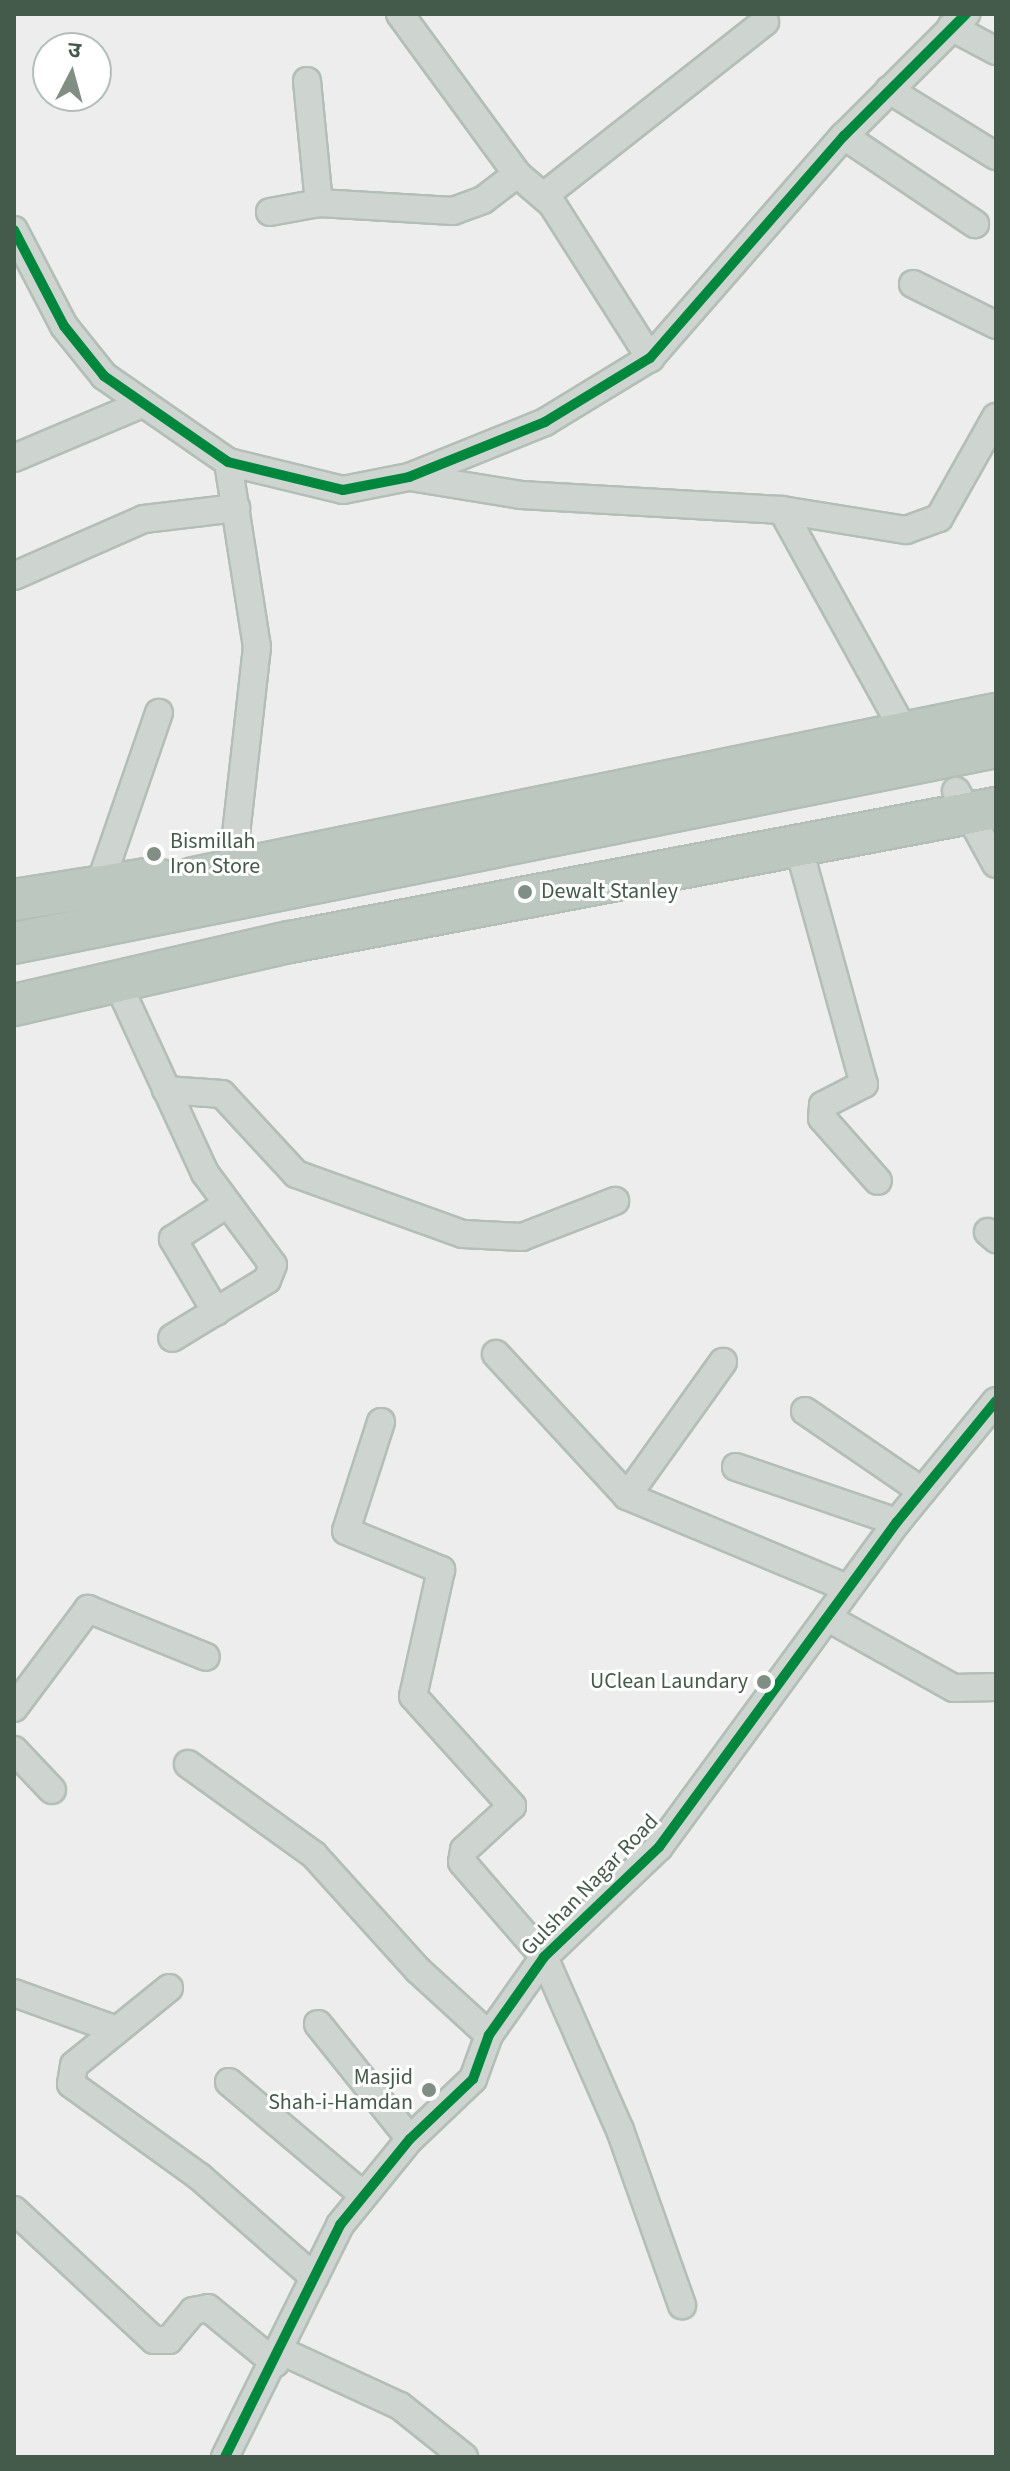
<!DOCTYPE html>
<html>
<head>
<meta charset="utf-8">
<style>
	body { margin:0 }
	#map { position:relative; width:1010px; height:2471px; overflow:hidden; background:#eeedee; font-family:"Source Sans 3","Noto Sans Devanagari",sans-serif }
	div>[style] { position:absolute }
	.roads { filter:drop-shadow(2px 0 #b2beb6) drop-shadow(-2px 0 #b2beb6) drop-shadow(0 2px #b2beb6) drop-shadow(0 -2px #b2beb6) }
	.minor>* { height:26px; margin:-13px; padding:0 13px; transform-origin:13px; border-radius:13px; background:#ced4cf }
	.highway>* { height:40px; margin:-20px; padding:0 20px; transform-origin:20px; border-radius:20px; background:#bcc7c0 }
	.cycleway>* { height:10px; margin:-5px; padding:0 5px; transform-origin:5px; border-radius:5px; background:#00873e }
	.dots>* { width:22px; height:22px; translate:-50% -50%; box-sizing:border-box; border:4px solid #fff; border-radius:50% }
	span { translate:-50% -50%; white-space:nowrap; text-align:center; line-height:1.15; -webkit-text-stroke:6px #fff; paint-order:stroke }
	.poi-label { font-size:22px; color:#445b4b }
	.left { translate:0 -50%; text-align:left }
	.right { translate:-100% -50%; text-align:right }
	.street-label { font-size:22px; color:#445b4b }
	.frame { position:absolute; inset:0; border:16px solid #445b4b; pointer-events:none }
	.north { position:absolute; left:32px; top:32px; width:80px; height:80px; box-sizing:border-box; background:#fff; border:2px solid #b4bdb7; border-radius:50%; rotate:6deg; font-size:22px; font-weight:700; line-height:32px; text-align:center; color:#445b4b }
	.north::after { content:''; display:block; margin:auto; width:28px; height:36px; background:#808e84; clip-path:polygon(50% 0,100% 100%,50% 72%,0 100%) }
</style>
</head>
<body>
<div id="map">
	<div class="roads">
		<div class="minor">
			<i style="left:400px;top:14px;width:198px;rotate:53.8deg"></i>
			<i style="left:517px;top:174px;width:46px;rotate:40.6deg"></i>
			<i style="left:552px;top:204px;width:183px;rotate:57.5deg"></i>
			<i style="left:951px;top:27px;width:51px;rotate:28.1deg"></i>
			<i style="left:307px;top:81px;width:123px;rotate:84.4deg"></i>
			<i style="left:889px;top:90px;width:126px;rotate:31.7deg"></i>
			<i style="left:844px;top:136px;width:158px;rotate:33.9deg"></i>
			<i style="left:545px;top:195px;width:280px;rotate:-38.2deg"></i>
			<i style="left:270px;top:212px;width:50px;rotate:-10.4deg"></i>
			<i style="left:319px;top:203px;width:134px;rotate:3.4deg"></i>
			<i style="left:453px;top:211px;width:32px;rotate:-20deg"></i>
			<i style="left:483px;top:200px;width:43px;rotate:-37.4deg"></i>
			<i style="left:14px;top:230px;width:108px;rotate:62.5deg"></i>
			<i style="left:64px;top:326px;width:64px;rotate:51.3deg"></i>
			<i style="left:104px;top:376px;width:151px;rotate:34.7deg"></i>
			<i style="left:228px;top:462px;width:118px;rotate:13.7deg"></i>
			<i style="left:343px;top:490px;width:67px;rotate:-11.1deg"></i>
			<i style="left:409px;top:477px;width:147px;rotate:-22deg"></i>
			<i style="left:545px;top:422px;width:123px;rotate:-31.4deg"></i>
			<i style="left:650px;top:358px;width:295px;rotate:-48.9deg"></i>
			<i style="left:844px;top:136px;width:173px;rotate:-45deg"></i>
			<i style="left:913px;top:284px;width:93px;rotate:26.3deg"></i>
			<i style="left:14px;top:458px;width:139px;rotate:-22.9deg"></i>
			<i style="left:228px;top:462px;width:187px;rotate:81.1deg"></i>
			<i style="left:257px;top:647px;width:224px;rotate:96.4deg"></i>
			<i style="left:410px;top:477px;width:112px;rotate:9.2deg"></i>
			<i style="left:521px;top:495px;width:261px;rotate:3.3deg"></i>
			<i style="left:782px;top:510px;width:126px;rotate:9.2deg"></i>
			<i style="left:906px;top:530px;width:35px;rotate:-20deg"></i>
			<i style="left:939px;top:518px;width:116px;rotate:-60.6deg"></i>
			<i style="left:782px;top:510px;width:255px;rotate:61.1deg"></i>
			<i style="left:14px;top:576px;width:142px;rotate:-23.7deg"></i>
			<i style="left:144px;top:519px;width:93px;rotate:-6.8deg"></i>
			<i style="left:956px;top:791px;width:83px;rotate:61.3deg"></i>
			<i style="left:798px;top:845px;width:248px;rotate:74.6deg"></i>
			<i style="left:864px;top:1084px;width:46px;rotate:152.9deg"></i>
			<i style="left:823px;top:1105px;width:13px;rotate:94deg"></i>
			<i style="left:822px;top:1118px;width:84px;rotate:48.4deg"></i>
			<i style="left:100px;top:884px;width:181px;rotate:-71deg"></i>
			<i style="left:118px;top:984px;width:208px;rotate:65.3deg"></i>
			<i style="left:205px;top:1173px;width:114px;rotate:53.5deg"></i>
			<i style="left:273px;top:1265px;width:16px;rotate:112deg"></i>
			<i style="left:267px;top:1280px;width:111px;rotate:148.6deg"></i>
			<i style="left:166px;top:1090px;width:56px;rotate:4.1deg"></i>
			<i style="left:222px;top:1094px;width:109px;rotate:47.2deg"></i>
			<i style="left:296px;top:1174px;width:177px;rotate:19.8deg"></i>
			<i style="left:463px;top:1234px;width:59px;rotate:2.9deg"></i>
			<i style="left:522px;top:1237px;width:100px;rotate:-21.2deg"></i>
			<i style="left:988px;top:1232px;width:11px;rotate:41deg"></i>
			<i style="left:216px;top:1312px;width:85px;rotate:-120.5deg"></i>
			<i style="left:173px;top:1239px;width:64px;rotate:-32.9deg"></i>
			<i style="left:496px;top:1354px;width:193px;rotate:47.3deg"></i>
			<i style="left:627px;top:1496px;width:238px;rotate:22.7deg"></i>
			<i style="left:805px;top:1411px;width:142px;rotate:34.4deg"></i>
			<i style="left:381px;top:1422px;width:114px;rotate:107.8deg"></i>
			<i style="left:346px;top:1531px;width:103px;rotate:22.3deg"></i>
			<i style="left:441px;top:1570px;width:129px;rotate:102.5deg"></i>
			<i style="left:413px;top:1696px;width:148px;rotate:48deg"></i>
			<i style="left:512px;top:1806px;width:65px;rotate:137.5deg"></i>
			<i style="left:464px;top:1850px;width:12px;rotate:99deg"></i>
			<i style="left:462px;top:1862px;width:125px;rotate:49.2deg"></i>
			<i style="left:544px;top:1957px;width:189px;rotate:66.3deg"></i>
			<i style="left:620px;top:2130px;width:186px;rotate:70.5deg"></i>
			<i style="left:736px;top:1467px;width:170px;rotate:18.9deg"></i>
			<i style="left:627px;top:1496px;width:165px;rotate:-54.4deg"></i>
			<i style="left:828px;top:1618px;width:144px;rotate:29.1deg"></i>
			<i style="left:954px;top:1688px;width:42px;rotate:-1.4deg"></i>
			<i style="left:14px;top:1708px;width:124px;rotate:-53.2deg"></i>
			<i style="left:88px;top:1609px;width:127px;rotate:22.1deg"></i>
			<i style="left:14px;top:1750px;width:55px;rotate:46.5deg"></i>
			<i style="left:188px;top:1764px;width:155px;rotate:35.8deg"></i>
			<i style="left:314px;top:1855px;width:155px;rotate:47.9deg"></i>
			<i style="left:418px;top:1970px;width:96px;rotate:42.5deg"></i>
			<i style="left:169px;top:1988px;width:122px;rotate:141deg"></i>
			<i style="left:74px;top:2065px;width:19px;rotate:99deg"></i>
			<i style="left:71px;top:2084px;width:159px;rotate:35.8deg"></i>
			<i style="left:200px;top:2177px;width:152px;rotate:41.3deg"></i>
			<i style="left:14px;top:1993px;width:109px;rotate:19.8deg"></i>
			<i style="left:318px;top:2024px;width:147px;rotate:51.3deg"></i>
			<i style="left:229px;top:2082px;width:174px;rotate:40.1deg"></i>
			<i style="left:14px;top:2210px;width:191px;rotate:42.9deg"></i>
			<i style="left:154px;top:2340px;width:15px"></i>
			<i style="left:169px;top:2340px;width:38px;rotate:-50deg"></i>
			<i style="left:193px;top:2311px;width:15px;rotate:-11deg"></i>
			<i style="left:208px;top:2308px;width:87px;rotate:39.4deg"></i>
			<i style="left:281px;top:2351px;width:131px;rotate:24.8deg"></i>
			<i style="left:400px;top:2406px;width:82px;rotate:38.6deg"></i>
			<i style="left:225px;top:2457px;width:259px;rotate:-63.6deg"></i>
			<i style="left:340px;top:2225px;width:111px;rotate:-50.9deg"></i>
			<i style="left:410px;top:2139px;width:87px;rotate:-43.6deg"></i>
			<i style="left:473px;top:2079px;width:47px;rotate:-70deg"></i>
			<i style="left:489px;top:2035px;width:95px;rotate:-54.8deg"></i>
			<i style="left:544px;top:1957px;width:159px;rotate:-43.7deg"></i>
			<i style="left:659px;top:1847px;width:403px;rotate:-53.8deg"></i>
			<i style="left:897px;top:1522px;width:156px;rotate:-50.7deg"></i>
		</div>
		<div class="highway">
			<i style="left:193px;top:878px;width:820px;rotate:-11.54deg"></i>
			<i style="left:14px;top:900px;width:134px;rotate:-9deg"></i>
			<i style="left:146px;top:879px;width:73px;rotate:5.5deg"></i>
			<i style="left:14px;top:943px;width:1001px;rotate:-11.29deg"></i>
			<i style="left:14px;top:1005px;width:283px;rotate:-12.9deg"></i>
			<i style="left:290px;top:942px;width:719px;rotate:-10.75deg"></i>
		</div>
	</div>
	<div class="cycleway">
		<i style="left:14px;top:230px;width:108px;rotate:62.5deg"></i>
		<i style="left:64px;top:326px;width:64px;rotate:51.3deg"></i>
		<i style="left:104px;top:376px;width:151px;rotate:34.7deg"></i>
		<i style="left:228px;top:462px;width:118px;rotate:13.7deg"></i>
		<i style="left:343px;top:490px;width:67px;rotate:-11.1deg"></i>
		<i style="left:409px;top:477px;width:147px;rotate:-22deg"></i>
		<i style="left:545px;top:422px;width:123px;rotate:-31.4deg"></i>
		<i style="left:650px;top:358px;width:295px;rotate:-48.9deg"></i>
		<i style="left:844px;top:136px;width:173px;rotate:-45deg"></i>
		<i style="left:225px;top:2457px;width:259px;rotate:-63.6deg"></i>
		<i style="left:340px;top:2225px;width:111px;rotate:-50.9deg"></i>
		<i style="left:410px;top:2139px;width:87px;rotate:-43.6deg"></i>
		<i style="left:473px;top:2079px;width:47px;rotate:-70deg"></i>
		<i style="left:489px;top:2035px;width:95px;rotate:-54.8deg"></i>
		<i style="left:544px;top:1957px;width:159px;rotate:-43.7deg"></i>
		<i style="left:659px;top:1847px;width:403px;rotate:-53.8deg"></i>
		<i style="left:897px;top:1522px;width:156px;rotate:-50.7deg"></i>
	</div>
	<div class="dots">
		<i style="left:154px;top:854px;background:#808e84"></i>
		<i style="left:525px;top:892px;background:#808e84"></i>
		<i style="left:764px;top:1682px;background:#808e84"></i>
		<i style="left:429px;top:2090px;background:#808e84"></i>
	</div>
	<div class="poi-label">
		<span class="left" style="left:170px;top:854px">Bismillah<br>Iron Store</span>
		<span class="left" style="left:541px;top:892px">Dewalt Stanley</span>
		<span class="right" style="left:748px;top:1682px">UClean Laundary</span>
		<span class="right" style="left:413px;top:2090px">Masjid<br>Shah-i-Hamdan</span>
	</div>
	<div class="street-label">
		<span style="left:590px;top:1885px;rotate:-46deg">Gulshan Nagar Road</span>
	</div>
	<div class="frame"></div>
	<div class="north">उ</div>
</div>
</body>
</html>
